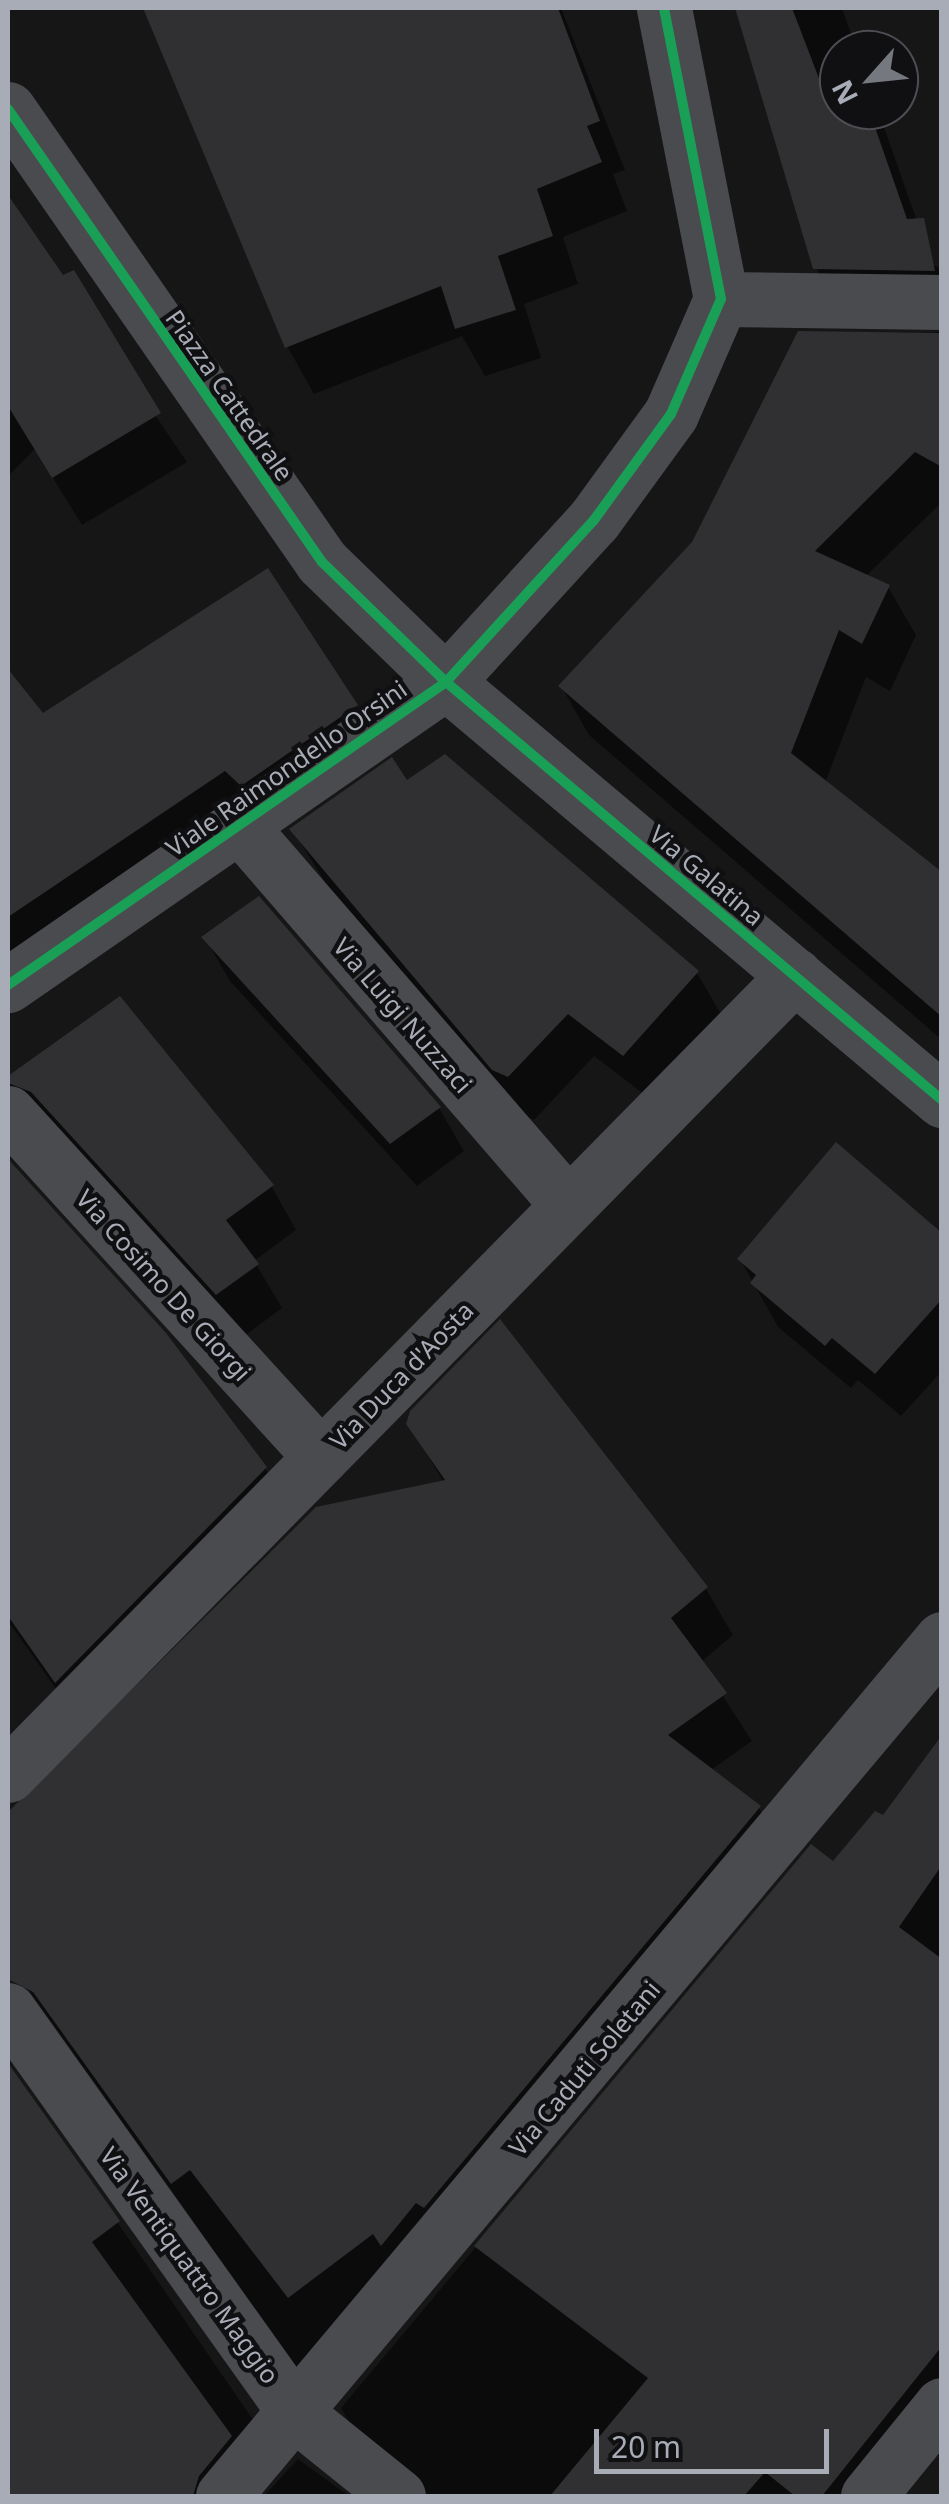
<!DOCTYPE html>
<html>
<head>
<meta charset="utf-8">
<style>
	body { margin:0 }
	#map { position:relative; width:949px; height:2504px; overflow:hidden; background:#161616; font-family:"Noto Sans",sans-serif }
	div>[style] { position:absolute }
	.shadow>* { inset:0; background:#0007 }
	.building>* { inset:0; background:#303032 }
	.minor>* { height:55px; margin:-27.5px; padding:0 27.5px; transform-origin:27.5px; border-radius:27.5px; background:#4a4b4f }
	.cycleway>* { height:10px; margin:-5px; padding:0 5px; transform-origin:5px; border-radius:5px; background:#1a9f57 }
	span { translate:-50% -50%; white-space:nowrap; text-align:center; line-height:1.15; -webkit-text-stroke:9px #101012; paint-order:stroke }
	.street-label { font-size:25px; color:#a8acb6 }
	.frame { position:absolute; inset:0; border:10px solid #a8acb6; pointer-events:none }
	.north { position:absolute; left:819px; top:30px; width:100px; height:100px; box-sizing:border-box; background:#101012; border:2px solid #4d4e54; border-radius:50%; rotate:243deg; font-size:28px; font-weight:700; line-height:40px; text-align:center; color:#a8acb6 }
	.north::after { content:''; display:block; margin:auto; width:35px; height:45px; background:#75787e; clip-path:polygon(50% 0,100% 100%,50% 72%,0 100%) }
	.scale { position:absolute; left:594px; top:2429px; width:235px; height:45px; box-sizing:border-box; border:5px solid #a8acb6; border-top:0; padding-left:12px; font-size:30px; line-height:35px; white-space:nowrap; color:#a8acb6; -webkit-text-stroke:8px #101012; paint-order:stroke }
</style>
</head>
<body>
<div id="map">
	<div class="shadow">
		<i style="clip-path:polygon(146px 8px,561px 8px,625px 170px,613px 174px,627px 211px,563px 237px,578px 284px,524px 304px,541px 358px,485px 376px,462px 336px,314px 394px,287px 346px)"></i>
		<i style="clip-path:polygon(735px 8px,842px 8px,857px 50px,839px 50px,839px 110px,878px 110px,932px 264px,942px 270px,942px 320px,844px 317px,816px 268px)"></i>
		<i style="clip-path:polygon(8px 199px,187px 462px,82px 525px,35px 449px,8px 476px)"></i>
		<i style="clip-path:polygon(942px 332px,942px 502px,866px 576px,888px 587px,916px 635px,890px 691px,866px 677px,825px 783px,942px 875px,942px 1040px,589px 735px,561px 686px,694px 544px,799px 334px)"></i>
		<i style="clip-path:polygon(11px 677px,43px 716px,356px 706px,383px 754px,8px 984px)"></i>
		<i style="clip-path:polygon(406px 784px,697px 973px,722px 1016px,649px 1098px,594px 1056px,534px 1120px,520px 1113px,338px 903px,292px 829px)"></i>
		<i style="clip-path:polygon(205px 938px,439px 1108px,464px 1151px,417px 1186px,230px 981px)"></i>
		<i style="clip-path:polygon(119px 999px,272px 1187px,296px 1230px,254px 1261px,282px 1308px,243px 1337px,31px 1126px,8px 1085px)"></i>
		<i style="clip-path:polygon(8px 1163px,162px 1336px,265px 1468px,292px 1515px,83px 1727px,8px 1621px)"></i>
		<i style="clip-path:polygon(942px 1237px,942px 1371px,901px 1416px,858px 1380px,851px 1388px,778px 1327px,740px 1259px)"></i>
		<i style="clip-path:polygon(500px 1323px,706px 1589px,733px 1635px,701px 1662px,752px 1741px,711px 1770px,759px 1808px,786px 1854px,324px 2405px,8px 1961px,8px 1820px,444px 1483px,409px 1424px)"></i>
		<i style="clip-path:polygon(942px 1761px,942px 2435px,889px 2496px,416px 2496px,369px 2456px,341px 2408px,811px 1847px,833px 1864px)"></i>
		<i style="clip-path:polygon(8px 2063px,280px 2459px,249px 2496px,8px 2496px)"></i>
		<i style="clip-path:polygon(298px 2459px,349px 2496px,264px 2496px)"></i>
	</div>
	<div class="building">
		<i style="clip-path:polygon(143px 8px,558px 8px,600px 121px,587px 126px,602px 162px,537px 189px,553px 236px,498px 256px,516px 310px,455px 329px,441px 286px,285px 348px)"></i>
		<i style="clip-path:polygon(735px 8px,792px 8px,831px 110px,869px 110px,907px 219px,924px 218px,935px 271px,813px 269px)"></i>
		<i style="clip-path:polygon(8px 195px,63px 275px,74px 270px,161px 413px,52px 478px,8px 406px)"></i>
		<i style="clip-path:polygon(798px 331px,942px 333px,942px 467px,915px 452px,815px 551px,890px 585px,862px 644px,839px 630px,791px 753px,942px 872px,942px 1017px,558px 686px,692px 542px)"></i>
		<i style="clip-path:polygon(268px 568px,358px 705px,241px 786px,225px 771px,8px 917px,8px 669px,43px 713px)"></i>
		<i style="clip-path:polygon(445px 754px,699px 971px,623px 1056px,568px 1014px,508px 1077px,492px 1070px,289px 829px,392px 757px,407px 780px)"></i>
		<i style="clip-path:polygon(259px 896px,441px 1107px,390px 1144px,201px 937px)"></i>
		<i style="clip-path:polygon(120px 996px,274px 1185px,226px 1220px,259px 1264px,216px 1295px,31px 1092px,8px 1083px,8px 1076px)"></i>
		<i style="clip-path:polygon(836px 1142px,942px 1233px,942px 1299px,875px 1374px,832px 1338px,825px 1346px,750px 1283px,756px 1275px,737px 1259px)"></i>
		<i style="clip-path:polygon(8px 1159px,166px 1333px,267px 1467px,55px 1683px,8px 1616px)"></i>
		<i style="clip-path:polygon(500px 1319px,708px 1587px,671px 1618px,727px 1693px,668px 1735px,761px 1806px,424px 2208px,416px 2203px,381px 2246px,373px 2234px,288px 2298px,190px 2170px,171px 2184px,33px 1992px,8px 1979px,8px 1812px,316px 1507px,445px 1480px,406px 1424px,410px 1411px)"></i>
		<i style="clip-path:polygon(942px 1735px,942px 1865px,899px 1927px,942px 1959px,942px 2346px,822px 2496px,795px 2496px,765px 2472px,744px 2496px,550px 2496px,648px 2378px,474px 2246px,811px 1844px,833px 1861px,875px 1811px,883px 1815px)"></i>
		<i style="clip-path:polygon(8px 2063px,120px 2221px,92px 2242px,232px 2436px,199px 2476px,193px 2496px,8px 2496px)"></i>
	</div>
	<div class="minor">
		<i style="left:8px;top:109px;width:551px;rotate:55.27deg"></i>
		<i style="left:322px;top:562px;width:173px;rotate:44.1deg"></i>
		<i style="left:446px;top:682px;width:649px;rotate:40.12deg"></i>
		<i style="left:721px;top:299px;width:221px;rotate:0.8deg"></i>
		<i style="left:239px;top:825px;width:503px;rotate:49.11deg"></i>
		<i style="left:8px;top:985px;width:533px;rotate:-34.67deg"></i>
		<i style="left:446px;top:682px;width:219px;rotate:-47.6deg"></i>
		<i style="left:594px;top:520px;width:131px;rotate:-54deg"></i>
		<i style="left:671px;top:414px;width:125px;rotate:-66.5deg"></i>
		<i style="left:721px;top:299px;width:297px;rotate:-101.1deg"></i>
		<i style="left:8px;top:1113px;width:465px;rotate:47.7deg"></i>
		<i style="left:8px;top:1775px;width:1122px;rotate:-45.47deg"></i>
		<i style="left:8px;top:2010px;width:496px;rotate:54.5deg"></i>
		<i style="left:296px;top:2414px;width:131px;rotate:38.8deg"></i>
		<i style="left:223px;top:2496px;width:1119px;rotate:-50deg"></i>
		<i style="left:868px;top:2496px;width:117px;rotate:-50.9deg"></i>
	</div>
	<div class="cycleway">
		<i style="left:8px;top:109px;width:551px;rotate:55.27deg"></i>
		<i style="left:322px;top:562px;width:173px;rotate:44.1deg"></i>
		<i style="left:446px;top:682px;width:649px;rotate:40.12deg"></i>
		<i style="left:8px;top:985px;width:533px;rotate:-34.67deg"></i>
		<i style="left:446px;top:682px;width:219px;rotate:-47.6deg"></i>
		<i style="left:594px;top:520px;width:131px;rotate:-54deg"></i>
		<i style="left:671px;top:414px;width:125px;rotate:-66.5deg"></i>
		<i style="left:721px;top:299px;width:297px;rotate:-101.1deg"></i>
	</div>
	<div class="street-label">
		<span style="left:230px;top:395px;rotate:55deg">Piazza Cattedrale</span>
		<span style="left:286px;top:768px;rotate:-35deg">Viale Raimondello Orsini</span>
		<span style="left:707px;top:875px;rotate:40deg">Via Galatina</span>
		<span style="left:403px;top:1015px;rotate:49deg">Via Luigi Nuzzaci</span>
		<span style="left:164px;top:1285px;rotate:48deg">Via Cosimo De Giorgi</span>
		<span style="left:401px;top:1375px;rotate:-46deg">Via Duca d'Aosta</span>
		<span style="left:584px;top:2068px;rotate:-50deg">Via Caduti Soletani</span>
		<span style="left:190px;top:2265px;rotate:54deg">Via Ventiquattro Maggio</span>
	</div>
	<div class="frame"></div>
	<div class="north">N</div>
	<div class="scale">20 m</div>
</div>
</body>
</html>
